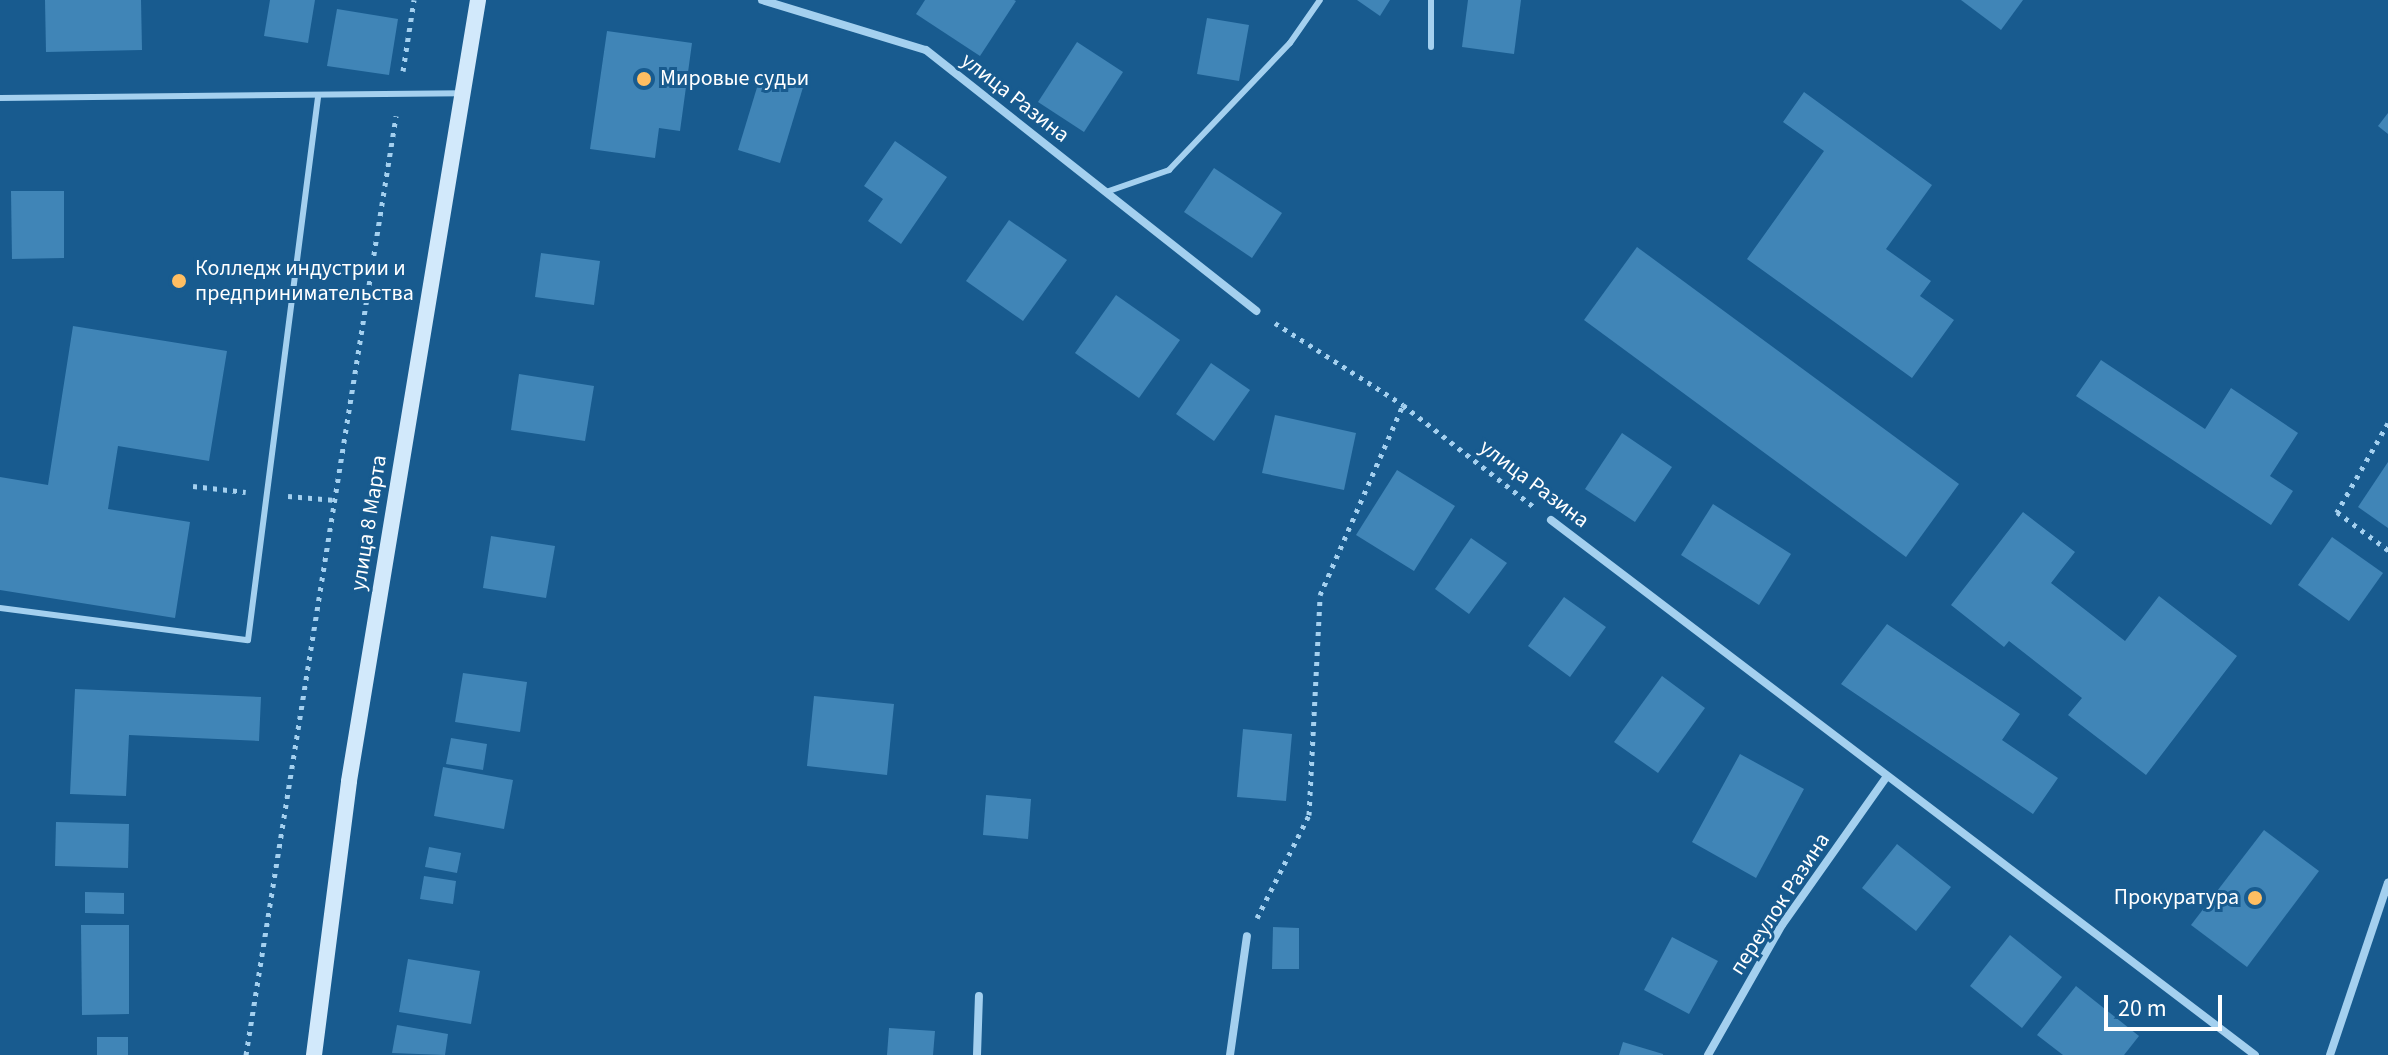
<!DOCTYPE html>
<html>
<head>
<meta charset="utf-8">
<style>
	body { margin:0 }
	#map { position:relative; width:2388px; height:1055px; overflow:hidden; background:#185b8f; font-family:"Source Sans 3",sans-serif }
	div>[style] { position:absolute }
	.building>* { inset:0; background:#4085b7 }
	.path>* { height:5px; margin-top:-2.5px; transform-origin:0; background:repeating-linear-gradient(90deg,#a4d0ef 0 4px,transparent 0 10px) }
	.service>* { height:6px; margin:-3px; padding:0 3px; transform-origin:3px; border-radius:3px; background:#a4d0ef }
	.minor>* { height:8px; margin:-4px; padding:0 4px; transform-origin:4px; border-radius:4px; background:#a4d0ef }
	.secondary>* { height:16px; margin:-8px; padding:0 8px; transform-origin:8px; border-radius:8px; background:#d2e9fb }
	.dots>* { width:22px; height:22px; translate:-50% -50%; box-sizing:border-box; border:4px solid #185b8f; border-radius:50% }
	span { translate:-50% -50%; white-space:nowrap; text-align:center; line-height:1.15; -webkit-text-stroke:6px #185b8f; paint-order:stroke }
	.poi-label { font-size:22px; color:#fff }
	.left { translate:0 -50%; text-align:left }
	.right { translate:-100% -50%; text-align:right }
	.street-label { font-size:22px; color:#fff }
	.scale { position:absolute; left:2104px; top:995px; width:118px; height:36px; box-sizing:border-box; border:4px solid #fff; border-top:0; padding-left:10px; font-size:24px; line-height:28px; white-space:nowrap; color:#fff; -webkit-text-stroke:6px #185b8f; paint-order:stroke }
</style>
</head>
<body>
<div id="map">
	<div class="building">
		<i style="clip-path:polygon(45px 0,141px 0,142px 50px,46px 52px)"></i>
		<i style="clip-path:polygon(270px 0,315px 0,308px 43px,264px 36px)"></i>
		<i style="clip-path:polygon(925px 0,1014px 0,1016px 1px,980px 56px,916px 14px)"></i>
		<i style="clip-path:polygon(1357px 0,1390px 0,1380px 16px)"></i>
		<i style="clip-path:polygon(1468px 0,1521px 0,1514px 54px,1462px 47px)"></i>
		<i style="clip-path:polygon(1961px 0,2023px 0,2001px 30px)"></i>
		<i style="clip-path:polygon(337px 9px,398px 19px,389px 75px,327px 66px)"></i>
		<i style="clip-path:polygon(1207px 18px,1249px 25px,1239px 81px,1197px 74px)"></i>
		<i style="clip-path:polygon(607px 31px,692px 43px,680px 131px,659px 128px,655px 158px,590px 149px)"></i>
		<i style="clip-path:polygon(1077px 42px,1123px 72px,1084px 132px,1038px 102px)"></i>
		<i style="clip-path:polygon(762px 71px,804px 84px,780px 163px,738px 150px)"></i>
		<i style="clip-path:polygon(1804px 92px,1932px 185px,1886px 249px,1931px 281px,1920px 296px,1954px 320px,1912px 378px,1747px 259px,1824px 151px,1783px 122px)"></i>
		<i style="clip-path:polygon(2388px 113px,2388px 134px,2378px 126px)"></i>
		<i style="clip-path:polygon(895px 141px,947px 177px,901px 244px,868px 221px,883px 199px,864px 186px)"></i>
		<i style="clip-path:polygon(1214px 168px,1282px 213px,1252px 258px,1184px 212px)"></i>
		<i style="clip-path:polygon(11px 191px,64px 191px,64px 258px,12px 259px)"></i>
		<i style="clip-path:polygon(1009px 220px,1067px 260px,1023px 321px,966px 281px)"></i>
		<i style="clip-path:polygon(1637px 247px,1959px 484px,1906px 557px,1584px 320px)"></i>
		<i style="clip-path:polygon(541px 253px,600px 261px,594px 305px,535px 297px)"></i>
		<i style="clip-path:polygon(1116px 295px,1180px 340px,1139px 398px,1075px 353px)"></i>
		<i style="clip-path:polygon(73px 326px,227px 351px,209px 461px,118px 446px,108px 509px,190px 522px,175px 618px,0 590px,0 477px,48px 485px)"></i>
		<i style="clip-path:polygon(2101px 360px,2205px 429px,2231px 388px,2298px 433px,2270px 476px,2293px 491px,2271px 525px,2076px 396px)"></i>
		<i style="clip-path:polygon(1211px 363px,1250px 390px,1214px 441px,1176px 414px)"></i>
		<i style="clip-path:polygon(519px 374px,594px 386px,585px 441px,511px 430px)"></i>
		<i style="clip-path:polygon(1275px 415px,1356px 433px,1344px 490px,1262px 473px)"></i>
		<i style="clip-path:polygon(1622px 433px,1672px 467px,1635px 522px,1585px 489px)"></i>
		<i style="clip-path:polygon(2388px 462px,2388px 528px,2358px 507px)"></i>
		<i style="clip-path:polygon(1397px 470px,1455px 506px,1414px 571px,1356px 535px)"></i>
		<i style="clip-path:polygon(1713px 504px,1791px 554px,1759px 605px,1681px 555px)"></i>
		<i style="clip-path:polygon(2023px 512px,2075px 552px,2051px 583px,2125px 641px,2159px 596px,2237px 656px,2146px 775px,2068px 715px,2082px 698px,2009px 641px,2004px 647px,1951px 605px)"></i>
		<i style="clip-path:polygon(491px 536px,555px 546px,546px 598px,483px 588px)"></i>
		<i style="clip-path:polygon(2332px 537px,2383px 573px,2349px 621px,2298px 585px)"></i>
		<i style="clip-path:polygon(1471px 538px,1507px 563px,1469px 614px,1435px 589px)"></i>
		<i style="clip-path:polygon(1564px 597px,1606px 627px,1570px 677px,1528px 646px)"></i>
		<i style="clip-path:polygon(1887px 624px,2020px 714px,2002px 740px,2058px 778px,2033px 814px,1841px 684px)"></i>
		<i style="clip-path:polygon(463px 673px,527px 682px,520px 732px,455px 722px)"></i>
		<i style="clip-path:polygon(1662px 676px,1705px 708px,1658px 773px,1614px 742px)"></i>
		<i style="clip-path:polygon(75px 689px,261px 697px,259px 741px,129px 735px,126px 796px,70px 794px)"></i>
		<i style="clip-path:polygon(814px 696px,894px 704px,887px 775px,807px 766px)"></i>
		<i style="clip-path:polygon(1243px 729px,1292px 734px,1286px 801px,1237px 797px)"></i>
		<i style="clip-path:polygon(451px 738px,487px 744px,483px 770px,446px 764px)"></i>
		<i style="clip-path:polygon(1740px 754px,1804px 789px,1756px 878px,1692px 842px)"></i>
		<i style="clip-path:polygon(443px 767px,513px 780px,504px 829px,434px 816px)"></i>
		<i style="clip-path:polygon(986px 795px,1031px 799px,1028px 839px,983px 835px)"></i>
		<i style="clip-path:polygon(56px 822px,129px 824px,128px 868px,55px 866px)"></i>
		<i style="clip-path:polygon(2264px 830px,2319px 871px,2247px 967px,2191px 925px)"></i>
		<i style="clip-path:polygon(1897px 844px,1951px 887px,1916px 931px,1862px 888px)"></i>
		<i style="clip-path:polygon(429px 847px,461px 853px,457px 873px,425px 867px)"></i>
		<i style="clip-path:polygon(424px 876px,456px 881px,453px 904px,420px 899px)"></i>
		<i style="clip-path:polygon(85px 892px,124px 893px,124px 914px,85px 913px)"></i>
		<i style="clip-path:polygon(81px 925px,129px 925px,129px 1014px,82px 1015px)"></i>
		<i style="clip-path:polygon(1273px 927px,1299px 928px,1299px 969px,1272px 969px)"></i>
		<i style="clip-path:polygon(2010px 935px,2062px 977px,2022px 1028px,1970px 986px)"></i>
		<i style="clip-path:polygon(1672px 937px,1718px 961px,1689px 1014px,1644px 990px)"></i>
		<i style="clip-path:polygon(408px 959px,480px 971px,471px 1024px,399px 1012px)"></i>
		<i style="clip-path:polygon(2076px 986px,2139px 1036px,2124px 1055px,2063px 1055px,2037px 1035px)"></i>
		<i style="clip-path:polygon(397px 1025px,448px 1034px,445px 1055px,392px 1053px)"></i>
		<i style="clip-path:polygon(889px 1028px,935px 1031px,933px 1055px,887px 1055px)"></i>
		<i style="clip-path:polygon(97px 1037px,128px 1037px,128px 1055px,97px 1055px)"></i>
		<i style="clip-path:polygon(1623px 1042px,1663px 1054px,1663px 1055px,1619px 1055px)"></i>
	</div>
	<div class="path">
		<i style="left:403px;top:71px;width:72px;rotate:-81.2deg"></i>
		<i style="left:1275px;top:323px;width:152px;rotate:32.6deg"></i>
		<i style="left:1403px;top:405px;width:166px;rotate:37.9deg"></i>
		<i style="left:2388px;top:423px;width:103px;rotate:119.8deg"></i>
		<i style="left:2337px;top:512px;width:64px;rotate:36.7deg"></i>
		<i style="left:193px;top:486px;width:53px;rotate:6.5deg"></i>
		<i style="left:288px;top:496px;width:47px;rotate:4.9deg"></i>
		<i style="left:1257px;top:918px;width:115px;rotate:-63.2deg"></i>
		<i style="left:1309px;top:815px;width:220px;rotate:-87.1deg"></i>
		<i style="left:1320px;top:595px;width:207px;rotate:-66.4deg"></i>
		<i style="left:246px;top:1055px;width:951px;rotate:-80.92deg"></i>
	</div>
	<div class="service">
		<i style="left:1431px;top:0;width:47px;rotate:90deg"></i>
		<i style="left:0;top:98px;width:462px;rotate:-0.6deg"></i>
		<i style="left:1106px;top:192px;width:67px;rotate:-19.2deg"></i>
		<i style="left:1169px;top:170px;width:175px;rotate:-46.4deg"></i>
		<i style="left:1290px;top:43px;width:52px;rotate:-55.1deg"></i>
		<i style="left:0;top:608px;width:250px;rotate:7.4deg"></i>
		<i style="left:248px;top:640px;width:547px;rotate:-82.65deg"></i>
	</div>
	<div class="minor">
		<i style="left:762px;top:0;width:171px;rotate:17deg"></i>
		<i style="left:926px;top:50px;width:421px;rotate:38.3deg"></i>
		<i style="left:1551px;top:520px;width:884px;rotate:37.23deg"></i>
		<i style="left:977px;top:1055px;width:59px;rotate:-88.1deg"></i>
		<i style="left:1230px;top:1055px;width:120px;rotate:-81.9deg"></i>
		<i style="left:1708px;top:1055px;width:150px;rotate:-60.4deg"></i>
		<i style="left:1782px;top:925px;width:182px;rotate:-54.8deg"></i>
		<i style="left:2330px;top:1055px;width:182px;rotate:-71.4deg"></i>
	</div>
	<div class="secondary">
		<i style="left:314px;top:1055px;width:276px;rotate:-82.7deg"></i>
		<i style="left:349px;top:781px;width:792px;rotate:-80.62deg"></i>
	</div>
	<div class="dots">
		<i style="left:644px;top:79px;background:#ffbe62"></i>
		<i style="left:179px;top:281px;background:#ffbe62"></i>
		<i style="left:2255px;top:898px;background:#ffbe62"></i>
	</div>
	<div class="poi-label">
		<span class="left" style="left:660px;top:79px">Мировые судьи</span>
		<span class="left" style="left:195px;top:281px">Колледж индустрии и<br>предпринимательства</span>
		<span class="right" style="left:2239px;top:898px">Прокуратура</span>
	</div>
	<div class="street-label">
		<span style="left:1015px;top:98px;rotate:38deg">улица Разина</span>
		<span style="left:1534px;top:484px;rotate:37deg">улица Разина</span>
		<span style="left:369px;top:523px;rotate:-81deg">улица 8 Марта</span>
		<span style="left:1780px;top:904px;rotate:-57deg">переулок Разина</span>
	</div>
	<div class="scale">20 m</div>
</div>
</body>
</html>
